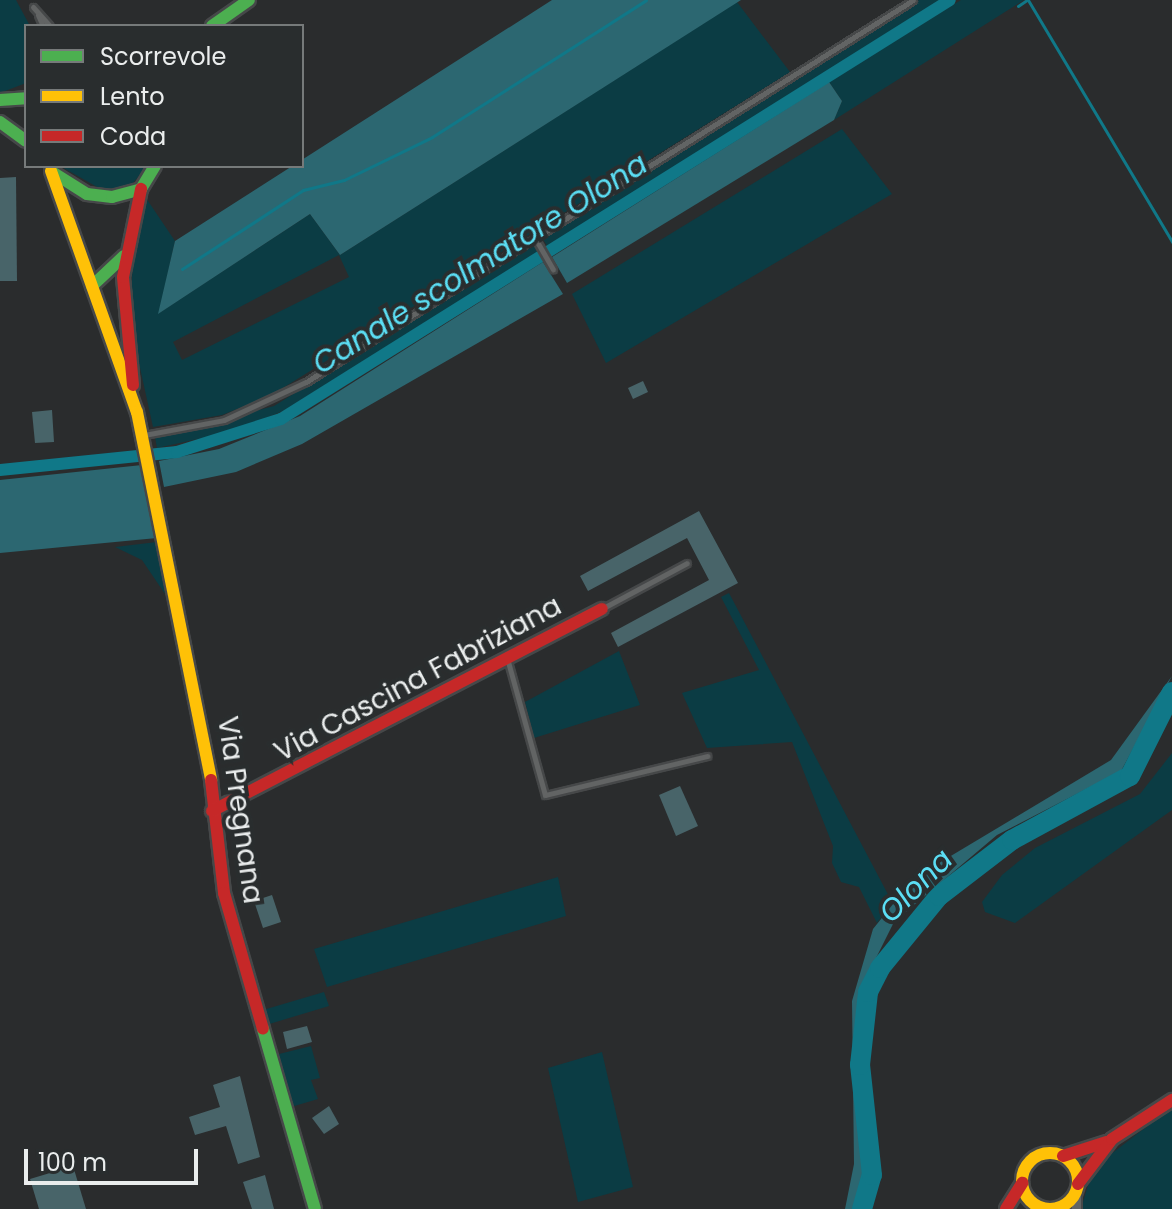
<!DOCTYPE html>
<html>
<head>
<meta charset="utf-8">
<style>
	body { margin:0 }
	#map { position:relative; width:1172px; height:1209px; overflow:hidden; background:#2a2c2d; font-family:Poppins,sans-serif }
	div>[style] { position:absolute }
	.green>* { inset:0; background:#0b3c44 }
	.forest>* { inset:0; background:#2c6771 }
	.stream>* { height:3px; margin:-1.5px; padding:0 1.5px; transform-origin:1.5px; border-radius:1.5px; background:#107888 }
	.canal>* { height:12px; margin:-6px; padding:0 6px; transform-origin:6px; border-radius:6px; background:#107888 }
	.river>* { height:20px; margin:-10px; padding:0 10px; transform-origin:10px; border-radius:10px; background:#107888 }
	.building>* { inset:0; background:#486469 }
	.roads { filter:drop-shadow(2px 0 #464849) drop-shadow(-2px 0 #464849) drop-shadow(0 2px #464849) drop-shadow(0 -2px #464849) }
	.lane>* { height:5px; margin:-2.5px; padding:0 2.5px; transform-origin:2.5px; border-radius:2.5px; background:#626464 }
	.street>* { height:9px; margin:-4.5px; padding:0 4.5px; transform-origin:4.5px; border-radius:4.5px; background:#626464 }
	.fast>* { height:12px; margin:-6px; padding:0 6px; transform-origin:6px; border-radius:6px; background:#4caf50 }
	.slow>* { height:12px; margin:-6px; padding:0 6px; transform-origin:6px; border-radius:6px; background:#ffc107 }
	.slow>.ring { margin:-6px; padding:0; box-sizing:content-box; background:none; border:12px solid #ffc107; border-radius:50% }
	.jam>* { height:12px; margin:-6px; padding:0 6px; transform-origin:6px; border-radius:6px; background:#c62828 }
	span { translate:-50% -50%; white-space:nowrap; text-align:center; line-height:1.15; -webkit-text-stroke:8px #292d2e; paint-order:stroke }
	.street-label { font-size:28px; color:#eaeded }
	.water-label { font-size:30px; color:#5bdef4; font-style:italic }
	.legend { position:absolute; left:24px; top:24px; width:280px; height:144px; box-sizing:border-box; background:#292d2e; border:2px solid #767a7a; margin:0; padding:10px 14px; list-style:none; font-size:24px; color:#eaeded }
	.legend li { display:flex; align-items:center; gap:16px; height:40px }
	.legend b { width:40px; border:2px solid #767a7a }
	.scale { position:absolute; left:24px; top:1149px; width:174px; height:36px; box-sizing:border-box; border:4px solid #eaeded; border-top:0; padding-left:10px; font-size:24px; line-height:28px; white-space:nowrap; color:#eaeded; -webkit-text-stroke:6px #292d2e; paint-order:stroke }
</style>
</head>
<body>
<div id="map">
	<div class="green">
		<i style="clip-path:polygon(0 0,16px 0,30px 26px,26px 83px,0 93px)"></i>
		<i style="clip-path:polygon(919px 0,939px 0,549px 249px,543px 239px)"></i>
		<i style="clip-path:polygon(961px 0,1024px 0,834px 120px,842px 101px,829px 82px)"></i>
		<i style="clip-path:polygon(evenodd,737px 2px,790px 72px,270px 396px,222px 415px,153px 427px,130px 322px,134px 232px,146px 198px,175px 241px,159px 313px,310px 214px,340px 255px,737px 2px,339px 255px,349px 277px,182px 360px,173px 342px,339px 255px)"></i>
		<i style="clip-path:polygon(842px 129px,892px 194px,606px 363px,572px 294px)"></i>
		<i style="clip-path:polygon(60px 166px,147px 166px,133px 183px,106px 192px)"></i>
		<i style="clip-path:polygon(534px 244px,538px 253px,283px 411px,234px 431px,157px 448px,155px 437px,274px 406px)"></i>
		<i style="clip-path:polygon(157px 542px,163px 577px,165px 594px,142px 560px,115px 547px)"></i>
		<i style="clip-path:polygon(729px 593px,892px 902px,877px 923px,859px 887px,841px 882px,832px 863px,833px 846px,792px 742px,707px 748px,682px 693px,759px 670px,721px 597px)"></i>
		<i style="clip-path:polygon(619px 651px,640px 705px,534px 738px,525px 702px)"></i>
		<i style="clip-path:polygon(1172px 753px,1172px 810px,1015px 923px,985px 912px,982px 902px,1002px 875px,1035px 848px,1140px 794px)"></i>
		<i style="clip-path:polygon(558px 877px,566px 916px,327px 987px,314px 949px)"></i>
		<i style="clip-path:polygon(324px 992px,329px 1006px,266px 1025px,263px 1010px)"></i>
		<i style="clip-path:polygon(311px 1046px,320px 1078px,311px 1080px,318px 1099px,291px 1107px,275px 1055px)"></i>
		<i style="clip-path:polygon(602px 1052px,633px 1187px,578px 1202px,548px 1068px)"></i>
		<i style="clip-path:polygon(1172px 1107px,1172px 1209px,1081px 1209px,1093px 1168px)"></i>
	</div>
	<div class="forest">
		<i style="clip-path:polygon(552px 0,741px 0,340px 255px,310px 214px,158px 314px,175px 241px)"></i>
		<i style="clip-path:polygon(829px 82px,842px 101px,834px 120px,567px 283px,552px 257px)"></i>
		<i style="clip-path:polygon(543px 262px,563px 294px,302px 444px,236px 472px,164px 487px,159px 461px,219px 449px,300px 416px)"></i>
		<i style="clip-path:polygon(142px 465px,157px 538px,0 553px,0 480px)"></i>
		<i style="clip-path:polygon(1172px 676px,1121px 771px,997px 835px,894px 922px,861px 988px,855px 1066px,864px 1174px,854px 1209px,845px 1209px,854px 1164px,852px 1001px,873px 929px,914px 878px,1111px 760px)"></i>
	</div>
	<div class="stream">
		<i style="left:1028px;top:0;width:282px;rotate:59.2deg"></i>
		<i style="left:1018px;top:6px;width:11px;rotate:-34deg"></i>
		<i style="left:182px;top:269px;width:145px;rotate:-33.1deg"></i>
		<i style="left:303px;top:190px;width:42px;rotate:-13.7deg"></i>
		<i style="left:344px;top:180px;width:98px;rotate:-26deg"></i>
		<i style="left:432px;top:137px;width:254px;rotate:-32.6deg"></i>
	</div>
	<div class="canal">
		<i style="left:0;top:470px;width:178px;rotate:-5.8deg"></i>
		<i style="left:177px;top:452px;width:109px;rotate:-17.6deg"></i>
		<i style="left:281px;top:419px;width:789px;rotate:-32.06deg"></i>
	</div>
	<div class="river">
		<i style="left:862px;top:1209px;width:35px;rotate:-74deg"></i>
		<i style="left:872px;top:1175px;width:111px;rotate:-96.2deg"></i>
		<i style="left:860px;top:1065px;width:73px;rotate:-83.7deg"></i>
		<i style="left:868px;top:992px;width:27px;rotate:-63deg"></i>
		<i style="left:880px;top:968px;width:93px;rotate:-50.7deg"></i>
		<i style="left:939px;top:896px;width:92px;rotate:-37.5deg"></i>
		<i style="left:1012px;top:840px;width:134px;rotate:-28.5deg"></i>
		<i style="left:1130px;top:776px;width:94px;rotate:-63.4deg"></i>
	</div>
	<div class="building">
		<i style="clip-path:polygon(16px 177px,17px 281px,0 281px,0 178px)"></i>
		<i style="clip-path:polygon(643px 381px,648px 392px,633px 399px,628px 388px)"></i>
		<i style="clip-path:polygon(52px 410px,54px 442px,35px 443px,32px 412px)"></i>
		<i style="clip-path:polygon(699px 511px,738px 583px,618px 647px,611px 633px,709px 580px,687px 538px,588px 591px,580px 576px)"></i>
		<i style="clip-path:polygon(680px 786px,698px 826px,676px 836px,659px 795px)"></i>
		<i style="clip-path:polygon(272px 895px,281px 922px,263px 928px,254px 901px)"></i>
		<i style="clip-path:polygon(307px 1026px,312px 1042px,287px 1049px,283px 1032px)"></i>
		<i style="clip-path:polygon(240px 1076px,260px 1157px,238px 1164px,226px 1126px,195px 1135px,189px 1117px,220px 1107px,213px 1085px)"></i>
		<i style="clip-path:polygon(329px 1106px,339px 1124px,324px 1134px,312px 1118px)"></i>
		<i style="clip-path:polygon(73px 1166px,86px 1209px,39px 1209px,30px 1179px)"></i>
		<i style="clip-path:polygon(265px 1175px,274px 1209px,252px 1209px,243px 1182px)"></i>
	</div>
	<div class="roads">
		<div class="lane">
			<i style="left:33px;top:7px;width:25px;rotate:48deg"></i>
			<i style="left:38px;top:15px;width:12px;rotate:66deg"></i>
			<i style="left:536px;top:240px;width:34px;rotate:60deg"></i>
			<i style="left:144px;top:435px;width:81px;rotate:-10.6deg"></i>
			<i style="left:224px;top:420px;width:90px;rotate:-24.9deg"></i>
			<i style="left:306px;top:382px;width:717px;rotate:-32.18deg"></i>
			<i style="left:603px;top:608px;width:95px;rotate:-28.2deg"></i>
			<i style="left:507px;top:658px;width:142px;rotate:74.5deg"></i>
			<i style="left:545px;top:795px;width:167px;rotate:-13.5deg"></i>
		</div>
		<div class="street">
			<i style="left:1076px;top:1190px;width:19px;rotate:90deg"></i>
			<i style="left:1050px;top:1209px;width:1px"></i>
		</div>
		<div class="fast">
			<i style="left:212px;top:26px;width:45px;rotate:-35.1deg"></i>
			<i style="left:0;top:100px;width:26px;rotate:-4deg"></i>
			<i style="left:0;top:122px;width:32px;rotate:36deg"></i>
			<i style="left:52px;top:172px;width:41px;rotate:32.2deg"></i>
			<i style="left:87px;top:194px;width:25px;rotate:7deg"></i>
			<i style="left:112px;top:197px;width:30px;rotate:-15deg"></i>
			<i style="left:141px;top:189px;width:27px;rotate:-59deg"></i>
			<i style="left:92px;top:286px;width:44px;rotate:-43.2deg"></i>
			<i style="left:263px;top:1029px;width:187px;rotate:73.9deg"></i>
		</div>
		<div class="slow">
			<i style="left:51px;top:171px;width:256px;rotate:70.4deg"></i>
			<i style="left:137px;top:412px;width:375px;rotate:78.6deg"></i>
			<i class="ring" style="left:1022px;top:1153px;width:44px;height:44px"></i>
		</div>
		<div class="jam">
			<i style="left:133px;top:385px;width:108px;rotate:-95.3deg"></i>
			<i style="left:123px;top:277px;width:90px;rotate:-78.4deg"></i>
			<i style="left:211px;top:780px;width:114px;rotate:83.4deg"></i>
			<i style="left:224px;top:893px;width:141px;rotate:74deg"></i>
			<i style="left:212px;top:811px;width:439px;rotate:-27.4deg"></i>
			<i style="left:1063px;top:1156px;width:45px;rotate:-18deg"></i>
			<i style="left:1078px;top:1184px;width:56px;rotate:-52.9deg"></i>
			<i style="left:1112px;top:1139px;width:72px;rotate:-33deg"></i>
			<i style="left:1006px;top:1209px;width:31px;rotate:-58deg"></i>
		</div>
	</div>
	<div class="street-label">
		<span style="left:418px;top:679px;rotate:-28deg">Via Cascina Fabriziana</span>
		<span style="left:240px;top:810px;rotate:82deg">Via Pregnana</span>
	</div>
	<div class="water-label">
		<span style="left:480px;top:264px;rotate:-32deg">Canale scolmatore Olona</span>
		<span style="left:916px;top:886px;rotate:-45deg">Olona</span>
	</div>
	<ul class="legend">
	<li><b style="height:10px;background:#4caf50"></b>Scorrevole</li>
	<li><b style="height:10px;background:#ffc107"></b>Lento</li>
	<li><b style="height:10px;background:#c62828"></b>Coda</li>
	</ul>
	<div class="scale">100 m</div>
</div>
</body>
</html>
